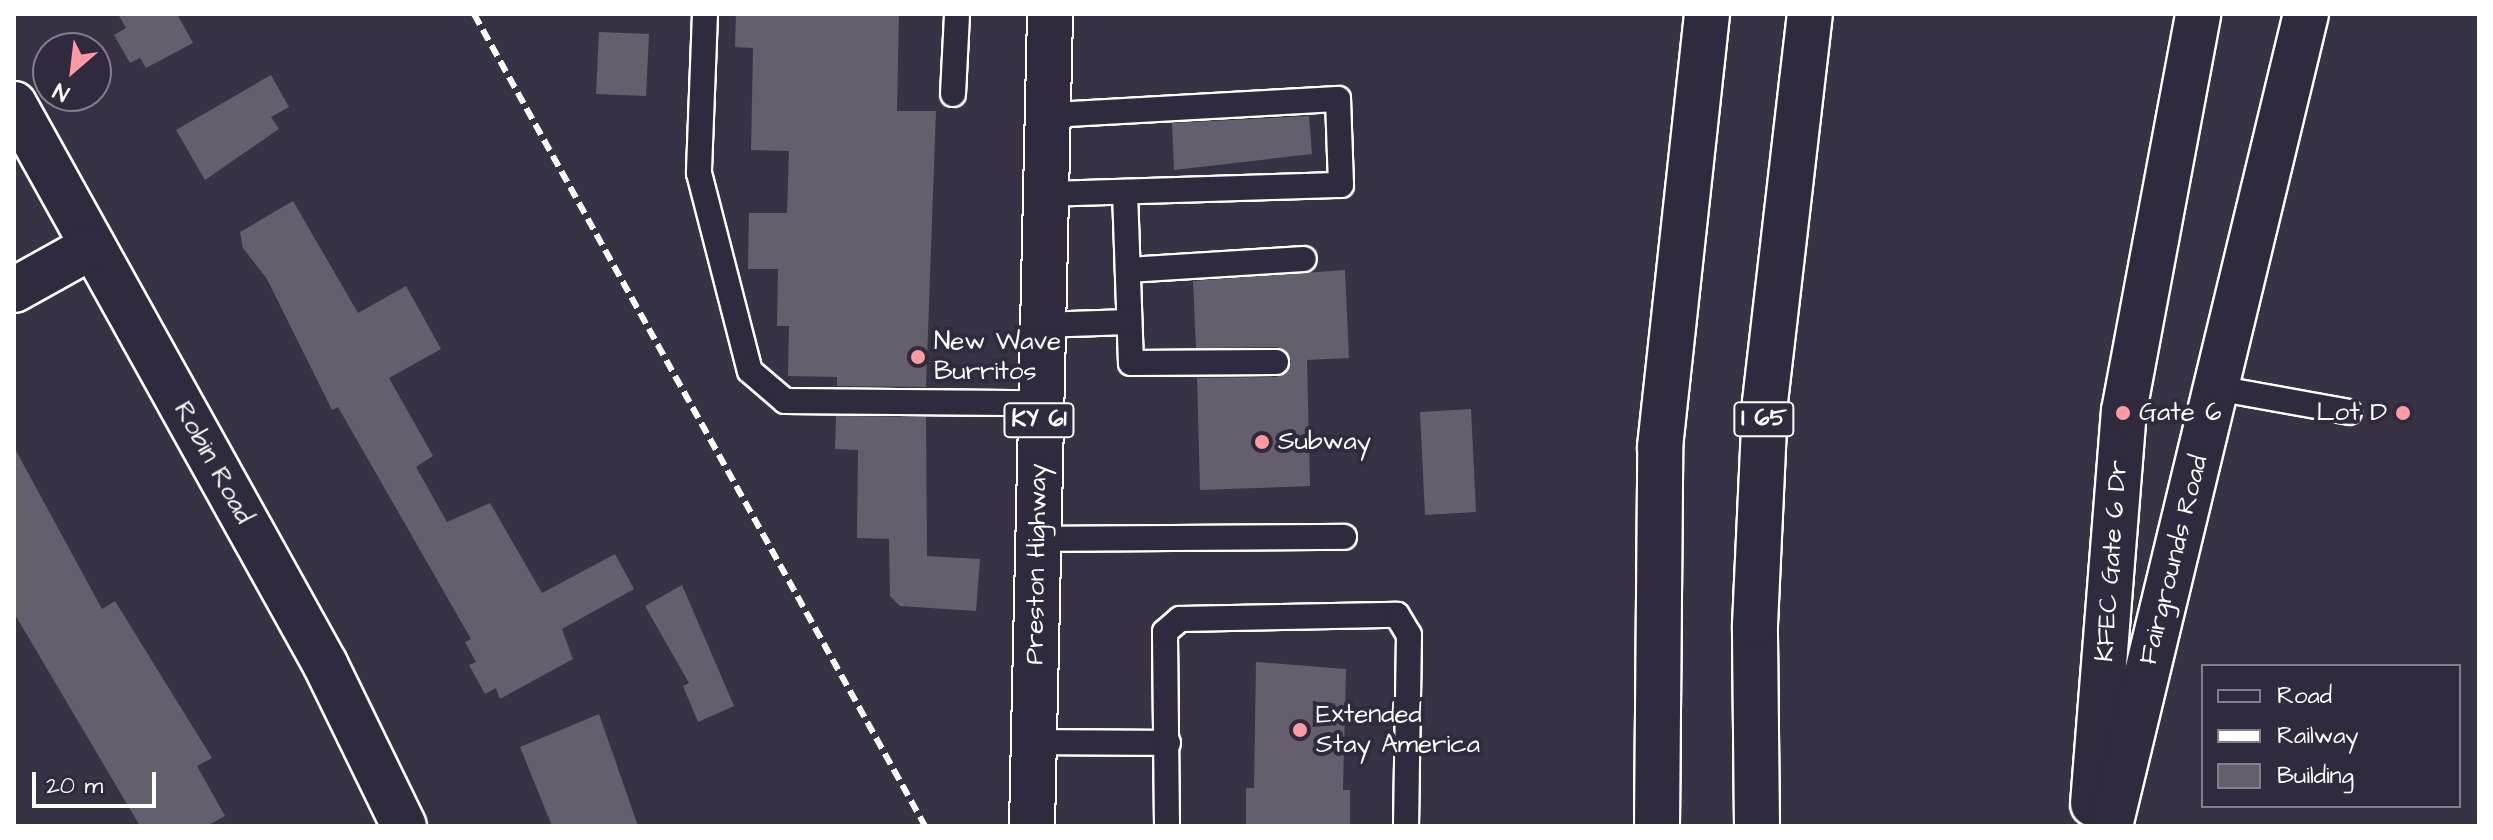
<!DOCTYPE html>
<html>
<head>
<meta charset="utf-8">
<style>
	body { margin:0 }
	#map { position:relative; width:2493px; height:840px; overflow:hidden; background:#373345; font-family:"Architects Daughter",sans-serif }
	div>[style] { position:absolute }
	.building>* { inset:0; background:#635f6d }
	.roads { filter:drop-shadow(2px 0 #fff) drop-shadow(-2px 0 #fff) drop-shadow(0 2px #fff) drop-shadow(0 -2px #fff) }
	.service>* { height:24px; margin:-12px; padding:0 12px; transform-origin:12px; border-radius:12px; background:#2f2a3d }
	.minor>* { height:44px; margin:-22px; padding:0 22px; transform-origin:22px; border-radius:22px; background:#2f2a3d }
	.primary>* { height:44px; margin:-22px; padding:0 22px; transform-origin:22px; border-radius:22px; background:#2f2a3d }
	.motorway>* { height:44px; margin:-22px; padding:0 22px; transform-origin:22px; border-radius:22px; background:#2f2a3d }
	.rail>* { height:6px; margin-top:-3px; transform-origin:0; background:repeating-linear-gradient(90deg,#fff 0 12px,transparent 0 18px) }
	.dots>* { width:22px; height:22px; translate:-50% -50%; box-sizing:border-box; border:4px solid #2f2a3d; border-radius:50% }
	span { translate:-50% -50%; white-space:nowrap; text-align:center; line-height:1.15; -webkit-text-stroke:8px #2f2a3d; paint-order:stroke }
	.shield-label span { padding:2px 6px; background:#2f2a3d; border:2px solid; border-radius:6px; -webkit-text-stroke-width:0 }
	.shield-label { font-size:24px; color:#fff; font-weight:700 }
	.poi-label { font-size:26px; color:#fff }
	.left { translate:0 -50%; text-align:left }
	.right { translate:-100% -50%; text-align:right }
	.street-label { font-size:26px; color:#fff }
	.frame { position:absolute; inset:0; border:16px solid #fff; pointer-events:none }
	.legend { position:absolute; left:2201px; top:664px; width:260px; height:144px; box-sizing:border-box; background:#2f2a3d; border:2px solid #827f8b; margin:0; padding:10px 14px; list-style:none; font-size:24px; color:#fff }
	.legend li { display:flex; align-items:center; gap:16px; height:40px }
	.legend b { width:40px; border:2px solid #827f8b }
	.north { position:absolute; left:32px; top:32px; width:80px; height:80px; box-sizing:border-box; background:#2f2a3d; border:2px solid #827f8b; border-radius:50%; rotate:208deg; font-size:22px; font-weight:700; line-height:32px; text-align:center; color:#fff }
	.north::after { content:''; display:block; margin:auto; width:28px; height:36px; background:#ff9aa2; clip-path:polygon(50% 0,100% 100%,50% 72%,0 100%) }
	.scale { position:absolute; left:32px; top:772px; width:124px; height:36px; box-sizing:border-box; border:4px solid #fff; border-top:0; padding-left:10px; font-size:24px; line-height:28px; white-space:nowrap; color:#fff; -webkit-text-stroke:6px #2f2a3d; paint-order:stroke }
</style>
</head>
<body>
<div id="map">
	<div class="building">
		<i style="clip-path:polygon(118px 14px,177px 14px,193px 43px,146px 68px,140px 58px,130px 63px,114px 35px,126px 28px)"></i>
		<i style="clip-path:polygon(736px 14px,899px 14px,897px 111px,936px 111px,926px 387px,837px 386px,837px 377px,788px 376px,789px 326px,777px 326px,778px 269px,748px 269px,749px 213px,787px 213px,789px 151px,751px 150px,753px 48px,735px 47px)"></i>
		<i style="clip-path:polygon(599px 32px,649px 34px,646px 96px,596px 94px)"></i>
		<i style="clip-path:polygon(271px 75px,289px 107px,271px 117px,279px 129px,205px 180px,176px 130px)"></i>
		<i style="clip-path:polygon(1309px 116px,1312px 154px,1174px 170px,1172px 123px)"></i>
		<i style="clip-path:polygon(293px 201px,358px 313px,406px 286px,441px 349px,389px 378px,433px 456px,416px 467px,447px 522px,490px 503px,542px 593px,615px 554px,634px 589px,562px 629px,573px 659px,500px 699px,496px 688px,485px 694px,469px 665px,476px 662px,465px 642px,471px 639px,338px 407px,332px 410px,267px 279px,243px 248px,240px 232px)"></i>
		<i style="clip-path:polygon(1345px 270px,1349px 358px,1307px 360px,1310px 486px,1200px 490px,1197px 378px,1277px 377px,1291px 361px,1277px 347px,1196px 348px,1193px 281px)"></i>
		<i style="clip-path:polygon(1471px 409px,1476px 512px,1425px 515px,1420px 412px)"></i>
		<i style="clip-path:polygon(836px 416px,926px 417px,927px 556px,980px 559px,976px 611px,900px 606px,890px 596px,889px 539px,857px 538px,858px 450px,835px 449px)"></i>
		<i style="clip-path:polygon(14px 447px,102px 609px,115px 601px,212px 758px,197px 766px,225px 816px,207px 826px,140px 826px,14px 613px)"></i>
		<i style="clip-path:polygon(682px 585px,734px 706px,698px 722px,683px 686px,689px 683px,645px 606px)"></i>
		<i style="clip-path:polygon(1256px 662px,1346px 669px,1343px 790px,1350px 790px,1350px 826px,1246px 826px,1246px 788px,1254px 788px)"></i>
		<i style="clip-path:polygon(599px 714px,638px 826px,552px 826px,520px 747px)"></i>
	</div>
	<div class="roads">
		<div class="service">
			<i style="left:705px;top:14px;width:159px;rotate:92.2deg"></i>
			<i style="left:699px;top:173px;width:204px;rotate:75.6deg"></i>
			<i style="left:750px;top:371px;width:46px;rotate:40.6deg"></i>
			<i style="left:785px;top:401px;width:254px;rotate:0.5deg"></i>
			<i style="left:953px;top:94px;width:80px;rotate:-87.1deg"></i>
			<i style="left:1125px;top:192px;width:171px;rotate:88deg"></i>
			<i style="left:1131px;top:363px;width:145px;rotate:-0.4deg"></i>
			<i style="left:1047px;top:194px;width:294px;rotate:-1.8deg"></i>
			<i style="left:1341px;top:185px;width:86px;rotate:-92deg"></i>
			<i style="left:1338px;top:99px;width:290px;rotate:176.8deg"></i>
			<i style="left:1128px;top:270px;width:176px;rotate:-3.6deg"></i>
			<i style="left:1040px;top:325px;width:89px;rotate:-1.9deg"></i>
			<i style="left:2216px;top:388px;width:135px;rotate:10.2deg"></i>
			<i style="left:1037px;top:539px;width:307px;rotate:-0.4deg"></i>
			<i style="left:1034px;top:742px;width:134px;rotate:0.4deg"></i>
			<i style="left:1167px;top:826px;width:194px;rotate:-90.6deg"></i>
			<i style="left:1165px;top:632px;width:20px;rotate:-41deg"></i>
			<i style="left:1180px;top:619px;width:217px;rotate:-1.1deg"></i>
			<i style="left:1397px;top:615px;width:23px;rotate:59deg"></i>
			<i style="left:1409px;top:635px;width:191px;rotate:90.9deg"></i>
		</div>
		<div class="minor">
			<i style="left:14px;top:104px;width:641px;rotate:60.95deg"></i>
			<i style="left:325px;top:664px;width:180px;rotate:64deg"></i>
			<i style="left:14px;top:290px;width:90px;rotate:-29.1deg"></i>
			<i style="left:2093px;top:804px;width:394px;rotate:-85.5deg"></i>
			<i style="left:2124px;top:411px;width:404px;rotate:-79.4deg"></i>
			<i style="left:2110px;top:826px;width:835px;rotate:-76.43deg"></i>
		</div>
		<div class="primary">
			<i style="left:1032px;top:826px;width:812px;rotate:-88.73deg"></i>
		</div>
		<div class="motorway">
			<i style="left:1657px;top:826px;width:379px;rotate:-89.5deg"></i>
			<i style="left:1660px;top:447px;width:436px;rotate:-83.8deg"></i>
			<i style="left:1757px;top:826px;width:201px;rotate:-90.6deg"></i>
			<i style="left:1755px;top:625px;width:223px;rotate:-87.4deg"></i>
			<i style="left:1765px;top:402px;width:391px;rotate:-83.4deg"></i>
		</div>
	</div>
	<div class="rail">
		<i style="left:474px;top:14px;width:929px;rotate:60.95deg"></i>
	</div>
	<div class="dots">
		<i style="left:918px;top:357px;background:#ff9aa2"></i>
		<i style="left:2123px;top:413px;background:#ff9aa2"></i>
		<i style="left:2403px;top:413px;background:#ff9aa2"></i>
		<i style="left:1262px;top:442px;background:#ff9aa2"></i>
		<i style="left:1300px;top:730px;background:#ff9aa2"></i>
	</div>
	<div class="shield-label">
		<span style="left:1764px;top:419px">I 65</span>
		<span style="left:1039px;top:420px">KY 61</span>
	</div>
	<div class="poi-label">
		<span class="left" style="left:934px;top:357px">New Wave<br>Burritos</span>
		<span class="left" style="left:2139px;top:413px">Gate 6</span>
		<span class="right" style="left:2387px;top:413px">Lot D</span>
		<span class="left" style="left:1278px;top:442px">Subway</span>
		<span class="left" style="left:1316px;top:730px">Extended<br>Stay America</span>
	</div>
	<div class="street-label">
		<span style="left:213px;top:463px;rotate:61deg">Robin Road</span>
		<span style="left:2174px;top:560px;rotate:-76deg">Fairgrounds Road</span>
		<span style="left:2112px;top:561px;rotate:-86deg">KFEC Gate 6 Dr</span>
		<span style="left:1037px;top:564px;rotate:-89deg">Preston Highway</span>
	</div>
	<div class="frame"></div>
	<ul class="legend">
	<li><b style="height:10px;background:#2f2a3d"></b>Road</li>
	<li><b style="height:10px;background:#fff"></b>Railway</li>
	<li><b style="height:22px;background:#635f6d"></b>Building</li>
	</ul>
	<div class="north">N</div>
	<div class="scale">20 m</div>
</div>
</body>
</html>
